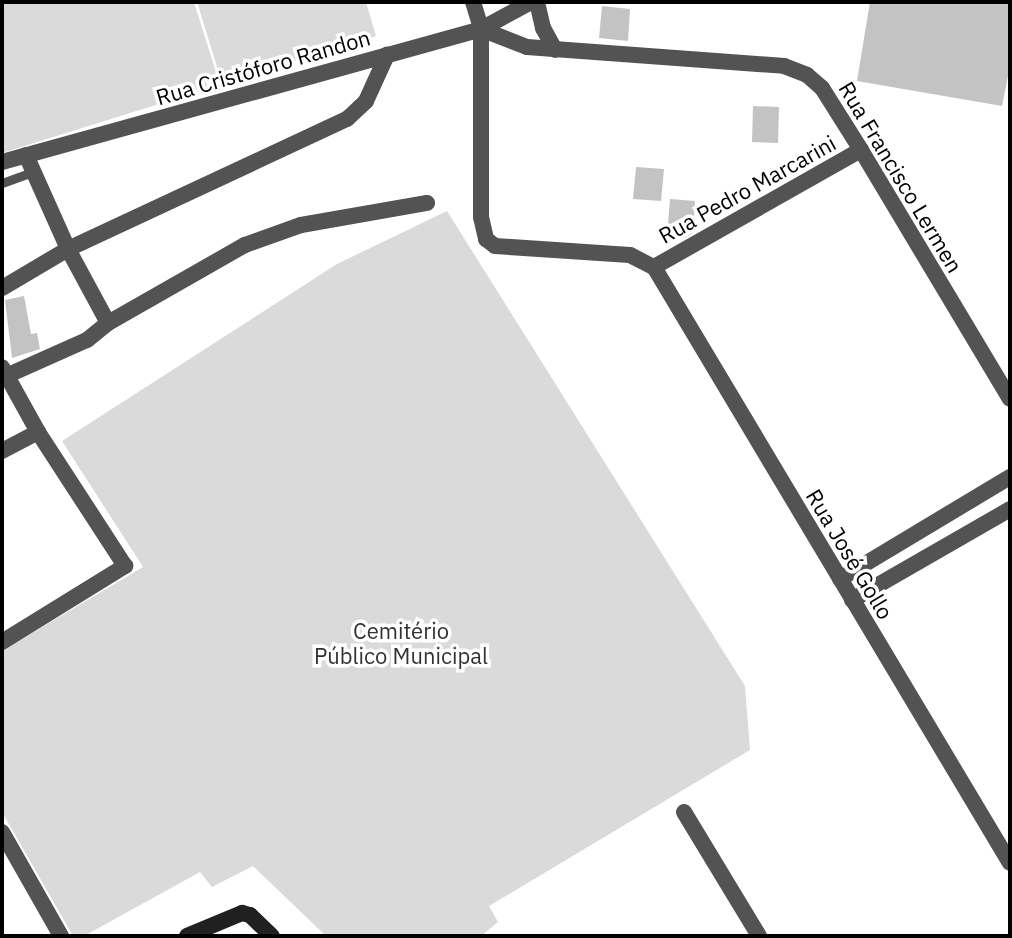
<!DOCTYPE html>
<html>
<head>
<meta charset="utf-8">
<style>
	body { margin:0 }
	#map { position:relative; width:1012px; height:938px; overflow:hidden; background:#fff; font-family:"IBM Plex Sans",sans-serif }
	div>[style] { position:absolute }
	.green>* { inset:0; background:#dadada }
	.building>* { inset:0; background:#c3c3c3 }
	.lane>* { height:9px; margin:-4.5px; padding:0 4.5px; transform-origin:4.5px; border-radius:4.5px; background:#535353 }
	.street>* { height:16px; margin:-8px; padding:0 8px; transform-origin:8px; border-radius:8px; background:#535353 }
	.secondary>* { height:16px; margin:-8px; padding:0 8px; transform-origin:8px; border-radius:8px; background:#202020 }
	span { translate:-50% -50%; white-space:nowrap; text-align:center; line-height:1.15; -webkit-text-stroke:7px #fff; paint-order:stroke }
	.street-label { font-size:22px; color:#000 }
	.park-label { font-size:22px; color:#313131 }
	.frame { position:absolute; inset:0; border:4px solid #000; pointer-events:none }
</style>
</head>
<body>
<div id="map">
	<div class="green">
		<i style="clip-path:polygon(2px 2px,194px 2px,220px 85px,2px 153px)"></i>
		<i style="clip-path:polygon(197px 2px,366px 2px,376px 36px,222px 83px)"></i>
		<i style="clip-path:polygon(447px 211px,745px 686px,750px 750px,489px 906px,498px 922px,481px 936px,326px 936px,253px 866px,212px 887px,200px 872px,84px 936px,73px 936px,2px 812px,2px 651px,143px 567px,62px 441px,337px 264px)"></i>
	</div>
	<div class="building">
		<i style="clip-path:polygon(870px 2px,1010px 2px,1010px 66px,1002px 106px,857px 81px)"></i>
		<i style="clip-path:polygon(602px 6px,630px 9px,628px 41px,599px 38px)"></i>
		<i style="clip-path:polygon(753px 106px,779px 107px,778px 143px,752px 142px)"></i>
		<i style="clip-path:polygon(636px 167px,664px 169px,661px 201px,633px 199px)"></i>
		<i style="clip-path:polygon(670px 199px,695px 201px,693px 233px,684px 238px,667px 236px)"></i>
		<i style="clip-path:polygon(24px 296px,31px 334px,37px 333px,40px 349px,12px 358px,5px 300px)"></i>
	</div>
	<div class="lane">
		<i style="left:2px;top:183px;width:33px;rotate:-20deg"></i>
	</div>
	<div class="street">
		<i style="left:473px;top:2px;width:28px;rotate:73deg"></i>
		<i style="left:481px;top:29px;width:188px;rotate:90deg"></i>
		<i style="left:481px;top:217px;width:23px;rotate:77deg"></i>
		<i style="left:486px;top:239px;width:11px;rotate:38deg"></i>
		<i style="left:495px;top:246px;width:135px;rotate:3.8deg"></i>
		<i style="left:630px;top:255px;width:27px;rotate:27deg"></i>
		<i style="left:537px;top:2px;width:27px;rotate:77deg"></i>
		<i style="left:543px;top:28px;width:25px;rotate:61deg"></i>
		<i style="left:481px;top:29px;width:49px;rotate:21.4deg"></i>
		<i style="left:527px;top:47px;width:258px;rotate:4.2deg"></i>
		<i style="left:784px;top:66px;width:25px;rotate:21deg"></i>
		<i style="left:807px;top:75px;width:20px;rotate:41deg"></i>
		<i style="left:822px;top:88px;width:73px;rotate:57.8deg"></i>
		<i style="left:861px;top:150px;width:290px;rotate:59.1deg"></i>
		<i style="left:26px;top:155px;width:103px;rotate:65.9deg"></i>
		<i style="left:68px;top:249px;width:84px;rotate:61.6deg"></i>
		<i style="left:2px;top:162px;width:497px;rotate:-15.5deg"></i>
		<i style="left:481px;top:29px;width:57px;rotate:-28.4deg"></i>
		<i style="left:654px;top:267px;width:694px;rotate:59.15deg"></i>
		<i style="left:654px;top:267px;width:238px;rotate:-29.5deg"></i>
		<i style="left:2px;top:288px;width:77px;rotate:-30.6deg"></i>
		<i style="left:68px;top:249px;width:308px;rotate:-25deg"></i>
		<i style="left:347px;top:119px;width:26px;rotate:-43deg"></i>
		<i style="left:366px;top:101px;width:51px;rotate:-65.5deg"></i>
		<i style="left:6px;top:376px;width:89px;rotate:-24deg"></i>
		<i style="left:87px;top:340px;width:27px;rotate:-39deg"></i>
		<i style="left:108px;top:323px;width:158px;rotate:-29.7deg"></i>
		<i style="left:245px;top:245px;width:59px;rotate:-19.7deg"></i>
		<i style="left:301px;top:225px;width:128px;rotate:-9.9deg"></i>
		<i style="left:2px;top:451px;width:41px;rotate:-27.8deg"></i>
		<i style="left:840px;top:579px;width:198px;rotate:-31deg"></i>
		<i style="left:852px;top:600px;width:182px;rotate:-29.9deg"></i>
		<i style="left:2px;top:642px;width:145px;rotate:-31.7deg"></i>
		<i style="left:125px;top:566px;width:160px;rotate:-123deg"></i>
		<i style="left:38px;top:432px;width:74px;rotate:-119deg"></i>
		<i style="left:684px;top:812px;width:145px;rotate:58.8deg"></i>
		<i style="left:2px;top:832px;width:120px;rotate:60.4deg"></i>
	</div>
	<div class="secondary">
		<i style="left:187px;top:936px;width:60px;rotate:-22.7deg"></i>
		<i style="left:242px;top:913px;width:8px;rotate:14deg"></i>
		<i style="left:250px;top:915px;width:30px;rotate:44deg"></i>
	</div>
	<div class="street-label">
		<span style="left:263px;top:67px;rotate:-16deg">Rua Cristóforo Randon</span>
		<span style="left:901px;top:177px;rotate:59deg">Rua Francisco Lermen</span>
		<span style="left:747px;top:189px;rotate:-29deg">Rua Pedro Marcarini</span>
		<span style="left:850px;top:554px;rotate:59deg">Rua José Gollo</span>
	</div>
	<div class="park-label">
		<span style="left:401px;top:643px">Cemitério<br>Público Municipal</span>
	</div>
	<div class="frame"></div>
</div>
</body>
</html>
